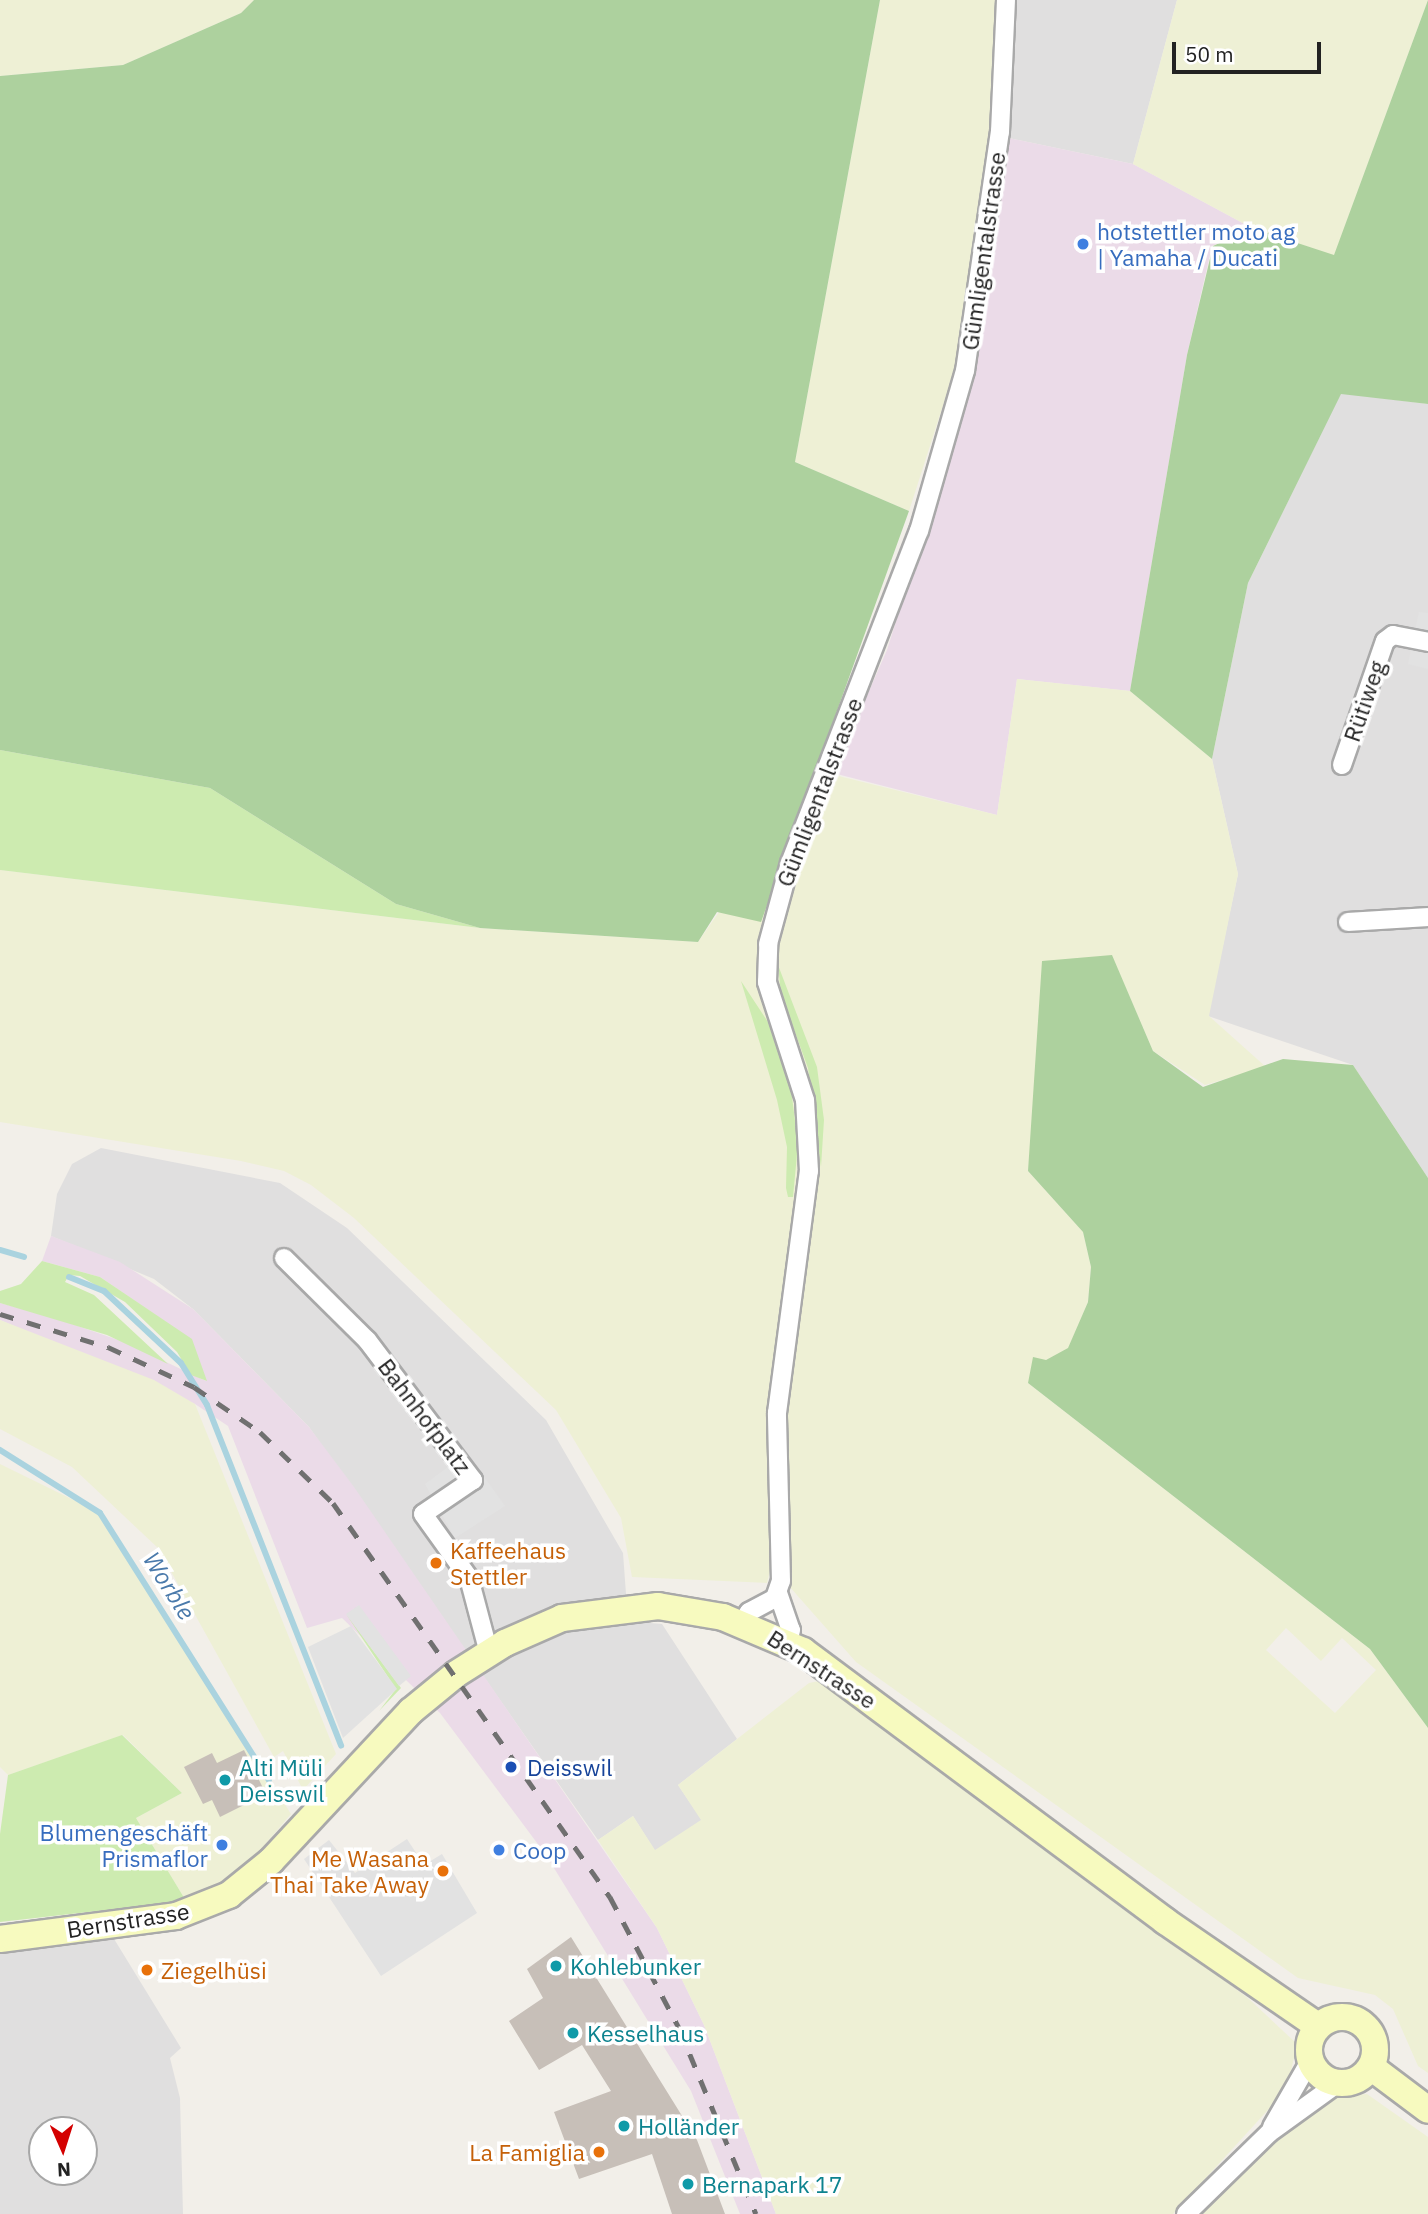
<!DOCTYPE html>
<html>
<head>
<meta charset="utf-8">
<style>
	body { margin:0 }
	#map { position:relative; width:1428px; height:2214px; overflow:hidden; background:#f2efe9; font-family:"IBM Plex Sans",sans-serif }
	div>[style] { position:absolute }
	.residential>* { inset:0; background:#e0dfdf }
	.industrial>* { inset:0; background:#ebdbe8 }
	.farmland>* { inset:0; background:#eef0d5 }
	.grass>* { inset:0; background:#cdebb0 }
	.forest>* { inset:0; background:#add19e }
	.parking>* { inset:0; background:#e2e2e2 }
	.stream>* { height:6px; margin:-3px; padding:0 3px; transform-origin:3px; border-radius:3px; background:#aad3df }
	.building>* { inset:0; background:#c7bfb8 }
	.roads { filter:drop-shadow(2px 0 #a9a9a9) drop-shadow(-2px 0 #a9a9a9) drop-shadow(0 2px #a9a9a9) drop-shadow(0 -2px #a9a9a9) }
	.street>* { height:18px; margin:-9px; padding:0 9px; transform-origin:9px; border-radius:9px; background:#fff }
	.secondary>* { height:26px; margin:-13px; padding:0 13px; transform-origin:13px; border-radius:13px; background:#f7fabf }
	.secondary>.ring { margin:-13px; padding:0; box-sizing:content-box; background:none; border:26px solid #f7fabf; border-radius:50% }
	.rail>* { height:5px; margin-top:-2.5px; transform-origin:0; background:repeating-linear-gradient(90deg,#707070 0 14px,transparent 0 28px) }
	.dots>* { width:19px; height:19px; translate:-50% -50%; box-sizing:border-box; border:4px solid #fff; border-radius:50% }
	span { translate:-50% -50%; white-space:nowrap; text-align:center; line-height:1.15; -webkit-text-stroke:7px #fff; paint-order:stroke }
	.shop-label { font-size:23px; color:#366cbe }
	.left { translate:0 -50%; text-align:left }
	.right { translate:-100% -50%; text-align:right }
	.street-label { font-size:23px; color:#222 }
	.food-label { font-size:23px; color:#c56008 }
	.culture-label { font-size:23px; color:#0d838f }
	.transit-label { font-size:23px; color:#164399 }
	.water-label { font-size:24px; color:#4a7aab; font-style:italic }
	.north { position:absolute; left:28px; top:2116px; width:70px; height:70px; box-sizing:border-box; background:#fff; border:2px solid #a7a7a7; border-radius:50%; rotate:177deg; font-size:19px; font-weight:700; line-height:28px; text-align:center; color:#222 }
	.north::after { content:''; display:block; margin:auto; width:24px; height:32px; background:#d40000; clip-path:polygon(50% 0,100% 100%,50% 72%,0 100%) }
	.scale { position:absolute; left:1172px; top:42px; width:149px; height:32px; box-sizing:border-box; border:4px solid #222; border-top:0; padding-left:9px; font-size:21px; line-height:24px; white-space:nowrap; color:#222; -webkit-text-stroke:5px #fff; paint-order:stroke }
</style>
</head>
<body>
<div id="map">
	<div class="residential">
		<i style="clip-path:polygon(1014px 0,1177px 0,1133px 164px,1009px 138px)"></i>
		<i style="clip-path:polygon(1341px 393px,1428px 404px,1428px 1178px,1353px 1065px,1208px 1016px,1238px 874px,1212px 759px,1248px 583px)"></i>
		<i style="clip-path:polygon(101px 1148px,280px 1183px,347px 1228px,546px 1420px,623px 1553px,628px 1621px,662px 1624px,737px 1739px,678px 1785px,702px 1820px,655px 1851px,633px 1816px,598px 1840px,309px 1427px,193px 1309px,154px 1279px,51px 1236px,57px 1194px,72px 1164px)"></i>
		<i style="clip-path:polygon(evenodd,111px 1934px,181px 2048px,170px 2058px,180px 2098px,183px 2214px,0 2214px,0 1947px,111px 1934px,42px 2130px,84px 2130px,84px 2172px,42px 2172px,42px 2130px)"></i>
	</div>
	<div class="industrial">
		<i style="clip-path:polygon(1009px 138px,1133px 164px,1252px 228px,1212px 246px,1187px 355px,1130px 691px,1017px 679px,997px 815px,833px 773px,887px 650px,974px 373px)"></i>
		<i style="clip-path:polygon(51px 1236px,120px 1262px,193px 1309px,309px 1427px,354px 1487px,657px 1928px,704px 2025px,776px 2214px,740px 2214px,691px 2091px,546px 1855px,440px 1713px,342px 1618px,307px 1628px,228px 1426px,195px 1404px,0 1320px,0 1303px,49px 1316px,124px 1342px,206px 1381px,191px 1339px,100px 1277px,42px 1261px)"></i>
	</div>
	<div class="farmland">
		<i style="clip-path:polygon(0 0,254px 0,241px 13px,123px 65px,0 76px)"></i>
		<i style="clip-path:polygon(880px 0,999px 0,992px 126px,957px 362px,909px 511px,795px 462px)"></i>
		<i style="clip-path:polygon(1177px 0,1428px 0,1334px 256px,1252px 228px,1133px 164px)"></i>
		<i style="clip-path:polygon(evenodd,1017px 679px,1130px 691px,1212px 759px,1238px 874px,1209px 1016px,1266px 1067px,1205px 1085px,1153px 1051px,1112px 956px,1028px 1171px,1083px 1232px,1091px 1267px,1088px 1302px,1068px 1349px,1046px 1360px,1028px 1383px,1370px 1649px,1428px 1728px,1428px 2073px,1418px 2066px,1393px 2009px,1375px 1995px,1298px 1978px,856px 1662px,789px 1586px,785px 1559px,773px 1559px,767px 1583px,632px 1577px,621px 1518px,556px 1410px,354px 1218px,311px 1185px,284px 1171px,241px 1161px,0 1122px,0 870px,480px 928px,698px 942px,818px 771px,997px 815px,1017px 679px,1286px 1628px,1321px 1661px,1342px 1638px,1376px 1670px,1335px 1713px,1266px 1650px,1286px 1628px)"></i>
		<i style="clip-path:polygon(0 1320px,154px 1380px,195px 1404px,336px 1754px,303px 1790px,283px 1751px,274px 1757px,158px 1548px,72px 1467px,0 1429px)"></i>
		<i style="clip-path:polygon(0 1464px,100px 1513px,291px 1814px,246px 1867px,211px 1890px,186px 1901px,136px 1818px,182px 1793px,123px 1735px,8px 1775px,0 1767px)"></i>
		<i style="clip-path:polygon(819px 1681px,836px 1686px,1249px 1999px,1297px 2044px,1287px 2089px,1173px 2214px,776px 2214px,704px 2025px,657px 1928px,598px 1840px,633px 1816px,655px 1850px,701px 1820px,678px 1785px,809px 1683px)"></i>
		<i style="clip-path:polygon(1367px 2094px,1428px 2137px,1428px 2214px,1201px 2214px,1320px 2097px)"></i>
	</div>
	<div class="grass">
		<i style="clip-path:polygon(0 750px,210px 788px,396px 904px,480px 928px,0 870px)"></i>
		<i style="clip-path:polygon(778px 965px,817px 1067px,824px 1120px,821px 1167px,808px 1068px,781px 994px)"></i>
		<i style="clip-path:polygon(741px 981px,768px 1022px,791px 1089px,798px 1144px,793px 1197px,788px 1197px,786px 1188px,787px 1147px,777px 1100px)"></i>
		<i style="clip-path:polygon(42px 1261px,100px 1277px,192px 1339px,207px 1381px,191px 1375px,177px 1352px,125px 1302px,80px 1276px,69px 1275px,65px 1282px,94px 1295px,168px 1364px,107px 1335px,0 1303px,0 1291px,21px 1284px)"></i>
		<i style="clip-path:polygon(346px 1614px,401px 1688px,379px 1711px,396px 1689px)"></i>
		<i style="clip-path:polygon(122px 1735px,182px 1793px,136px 1818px,186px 1901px,0 1922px,0 1834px,8px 1775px)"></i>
	</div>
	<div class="forest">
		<i style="clip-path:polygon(254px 0,880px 0,795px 462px,909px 511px,761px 922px,717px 912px,698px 942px,480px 928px,396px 904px,210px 788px,0 750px,0 76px,123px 65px,241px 13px)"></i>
		<i style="clip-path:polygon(1428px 0,1428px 404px,1341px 394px,1248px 583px,1212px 759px,1130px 691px,1187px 355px,1213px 246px,1252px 228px,1334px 255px)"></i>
		<i style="clip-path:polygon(1112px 955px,1153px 1051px,1203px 1087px,1283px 1059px,1353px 1065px,1428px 1178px,1428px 1728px,1370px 1649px,1028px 1383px,1033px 1357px,1046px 1360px,1068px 1348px,1088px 1302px,1091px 1267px,1083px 1232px,1028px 1171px,1042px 961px)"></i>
	</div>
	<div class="parking">
		<i style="clip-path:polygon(1419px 612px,1428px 613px,1428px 669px,1408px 664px)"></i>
		<i style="clip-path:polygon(467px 1453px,505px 1506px,455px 1538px,425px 1484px)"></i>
		<i style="clip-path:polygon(359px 1605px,411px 1676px,399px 1686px,346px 1614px)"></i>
		<i style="clip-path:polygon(351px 1626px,397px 1689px,343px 1738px,308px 1647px)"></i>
		<i style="clip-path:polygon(407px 1839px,424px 1865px,442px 1854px,477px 1913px,381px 1976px,304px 1859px,329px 1840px,355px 1873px)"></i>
	</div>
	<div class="stream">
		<i style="left:0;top:1250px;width:25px;rotate:16deg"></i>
		<i style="left:69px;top:1277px;width:38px;rotate:22deg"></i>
		<i style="left:104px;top:1291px;width:105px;rotate:43.1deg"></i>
		<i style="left:181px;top:1363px;width:49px;rotate:58.2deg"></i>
		<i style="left:207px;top:1405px;width:366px;rotate:68.5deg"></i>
		<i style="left:0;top:1450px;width:118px;rotate:32.2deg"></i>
		<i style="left:100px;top:1513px;width:316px;rotate:57.7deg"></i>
	</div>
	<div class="building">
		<i style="clip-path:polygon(244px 1750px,266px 1794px,220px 1817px,212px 1800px,203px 1804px,184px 1767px,212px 1753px,217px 1763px)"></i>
		<i style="clip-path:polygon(571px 1937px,697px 2140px,725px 2214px,672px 2214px,652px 2154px,579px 2179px,554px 2112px,611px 2091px,582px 2045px,539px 2070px,509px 2021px,543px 1998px,527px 1969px)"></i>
	</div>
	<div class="roads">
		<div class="street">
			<i style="left:1342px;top:765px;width:131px;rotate:-70.9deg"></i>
			<i style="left:1385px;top:641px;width:10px;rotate:-37deg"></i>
			<i style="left:1393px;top:635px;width:36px;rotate:11deg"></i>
			<i style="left:1348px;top:922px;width:80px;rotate:-3.6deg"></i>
			<i style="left:284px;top:1258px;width:117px;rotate:44.7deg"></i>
			<i style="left:367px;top:1340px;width:176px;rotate:52.9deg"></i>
			<i style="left:473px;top:1480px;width:60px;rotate:145.8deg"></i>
			<i style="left:423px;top:1514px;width:79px;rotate:54.3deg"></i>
			<i style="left:469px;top:1578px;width:78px;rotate:75.1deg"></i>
			<i style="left:778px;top:1593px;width:39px;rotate:71deg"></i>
			<i style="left:791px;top:1630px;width:13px;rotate:103deg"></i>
			<i style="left:742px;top:1623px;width:13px;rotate:-58deg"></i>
			<i style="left:749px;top:1612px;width:30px;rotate:-28deg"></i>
			<i style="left:775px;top:1598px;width:18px;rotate:-71deg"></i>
			<i style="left:781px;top:1581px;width:168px;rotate:-91.4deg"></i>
			<i style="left:777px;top:1413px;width:244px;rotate:-82.5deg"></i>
			<i style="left:809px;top:1171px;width:71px;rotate:-93.2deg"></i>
			<i style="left:805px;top:1100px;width:124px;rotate:-107.9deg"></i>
			<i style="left:767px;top:982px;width:38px;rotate:-88deg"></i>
			<i style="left:768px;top:944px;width:84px;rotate:-74.8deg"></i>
			<i style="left:790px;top:863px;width:356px;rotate:-68.8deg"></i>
			<i style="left:919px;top:531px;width:166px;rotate:-74deg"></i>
			<i style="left:965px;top:371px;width:242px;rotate:-81.7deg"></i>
			<i style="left:1000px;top:132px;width:132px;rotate:-87.4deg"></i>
			<i style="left:1272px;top:2127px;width:76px;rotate:-60.1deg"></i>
			<i style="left:1186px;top:2214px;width:116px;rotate:-44.3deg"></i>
			<i style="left:1269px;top:2133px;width:85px;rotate:-35.9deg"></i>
		</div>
		<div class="secondary">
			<i style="left:0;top:1939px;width:177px;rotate:-7.4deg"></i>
			<i style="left:176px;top:1916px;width:57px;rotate:-21.6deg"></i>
			<i style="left:229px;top:1895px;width:54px;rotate:-39deg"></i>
			<i style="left:271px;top:1861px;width:205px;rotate:-47deg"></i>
			<i style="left:411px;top:1711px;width:58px;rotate:-39.4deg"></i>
			<i style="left:456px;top:1674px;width:58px;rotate:-32.3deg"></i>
			<i style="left:505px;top:1643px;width:62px;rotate:-23.7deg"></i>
			<i style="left:562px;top:1618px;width:97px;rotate:-7.1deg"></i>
			<i style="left:658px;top:1606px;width:66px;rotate:9.6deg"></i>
			<i style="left:723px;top:1617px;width:87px;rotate:23deg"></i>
			<i style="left:803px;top:1651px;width:452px;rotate:36.7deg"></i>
			<i style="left:1165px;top:1921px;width:186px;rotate:34.5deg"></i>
			<i class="ring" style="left:1309px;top:2017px;width:40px;height:40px"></i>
			<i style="left:1371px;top:2067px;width:71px;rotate:37deg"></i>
		</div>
	</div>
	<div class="rail">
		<i style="left:0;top:1314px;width:113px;rotate:17deg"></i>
		<i style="left:108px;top:1347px;width:95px;rotate:24.9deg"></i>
		<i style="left:194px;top:1387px;width:80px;rotate:34.3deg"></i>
		<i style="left:260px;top:1432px;width:102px;rotate:44.2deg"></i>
		<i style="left:333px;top:1503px;width:482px;rotate:54.9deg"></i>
		<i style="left:610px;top:1897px;width:148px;rotate:62.2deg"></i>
		<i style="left:679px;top:2028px;width:201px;rotate:67.5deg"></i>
	</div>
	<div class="dots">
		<i style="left:1083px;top:244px;background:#3f7fe0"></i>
		<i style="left:436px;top:1563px;background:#e8710a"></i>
		<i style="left:511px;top:1767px;background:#1a4fb4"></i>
		<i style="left:225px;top:1780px;background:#0f9aa8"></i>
		<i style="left:222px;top:1845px;background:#3f7fe0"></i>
		<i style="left:499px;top:1850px;background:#3f7fe0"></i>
		<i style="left:443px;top:1871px;background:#e8710a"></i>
		<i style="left:556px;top:1966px;background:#0f9aa8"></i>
		<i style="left:147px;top:1970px;background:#e8710a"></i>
		<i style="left:573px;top:2033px;background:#0f9aa8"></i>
		<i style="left:624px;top:2126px;background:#0f9aa8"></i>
		<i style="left:599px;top:2152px;background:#e8710a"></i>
		<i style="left:688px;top:2184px;background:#0f9aa8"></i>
	</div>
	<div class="shop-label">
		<span class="left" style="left:1097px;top:244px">hotstettler moto ag<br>| Yamaha / Ducati</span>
		<span class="right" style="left:208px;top:1845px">Blumengeschäft<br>Prismaflor</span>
		<span class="left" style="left:513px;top:1850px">Coop</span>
	</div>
	<div class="street-label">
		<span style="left:983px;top:251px;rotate:-82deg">Gümligentalstrasse</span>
		<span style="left:1364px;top:701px;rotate:-71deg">Rütiweg</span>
		<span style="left:819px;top:792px;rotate:-69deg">Gümligentalstrasse</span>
		<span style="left:425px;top:1416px;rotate:53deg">Bahnhofplatz</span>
		<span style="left:822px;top:1669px;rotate:33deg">Bernstrasse</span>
		<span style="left:128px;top:1920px;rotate:-9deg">Bernstrasse</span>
	</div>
	<div class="food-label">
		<span class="left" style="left:450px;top:1563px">Kaffeehaus<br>Stettler</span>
		<span class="right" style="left:429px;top:1871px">Me Wasana<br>Thai Take Away</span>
		<span class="left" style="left:161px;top:1970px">Ziegelhüsi</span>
		<span class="right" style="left:585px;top:2152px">La Famiglia</span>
	</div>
	<div class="culture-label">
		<span class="left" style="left:239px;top:1780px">Alti Müli<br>Deisswil</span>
		<span class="left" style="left:570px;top:1966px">Kohlebunker</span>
		<span class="left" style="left:587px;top:2033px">Kesselhaus</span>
		<span class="left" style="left:638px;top:2126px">Holländer</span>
		<span class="left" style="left:702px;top:2184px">Bernapark 17</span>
	</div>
	<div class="transit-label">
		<span class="left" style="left:527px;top:1767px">Deisswil</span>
	</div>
	<div class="water-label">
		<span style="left:169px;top:1586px;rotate:58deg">Worble</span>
	</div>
	<div class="north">N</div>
	<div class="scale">50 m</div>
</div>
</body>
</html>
